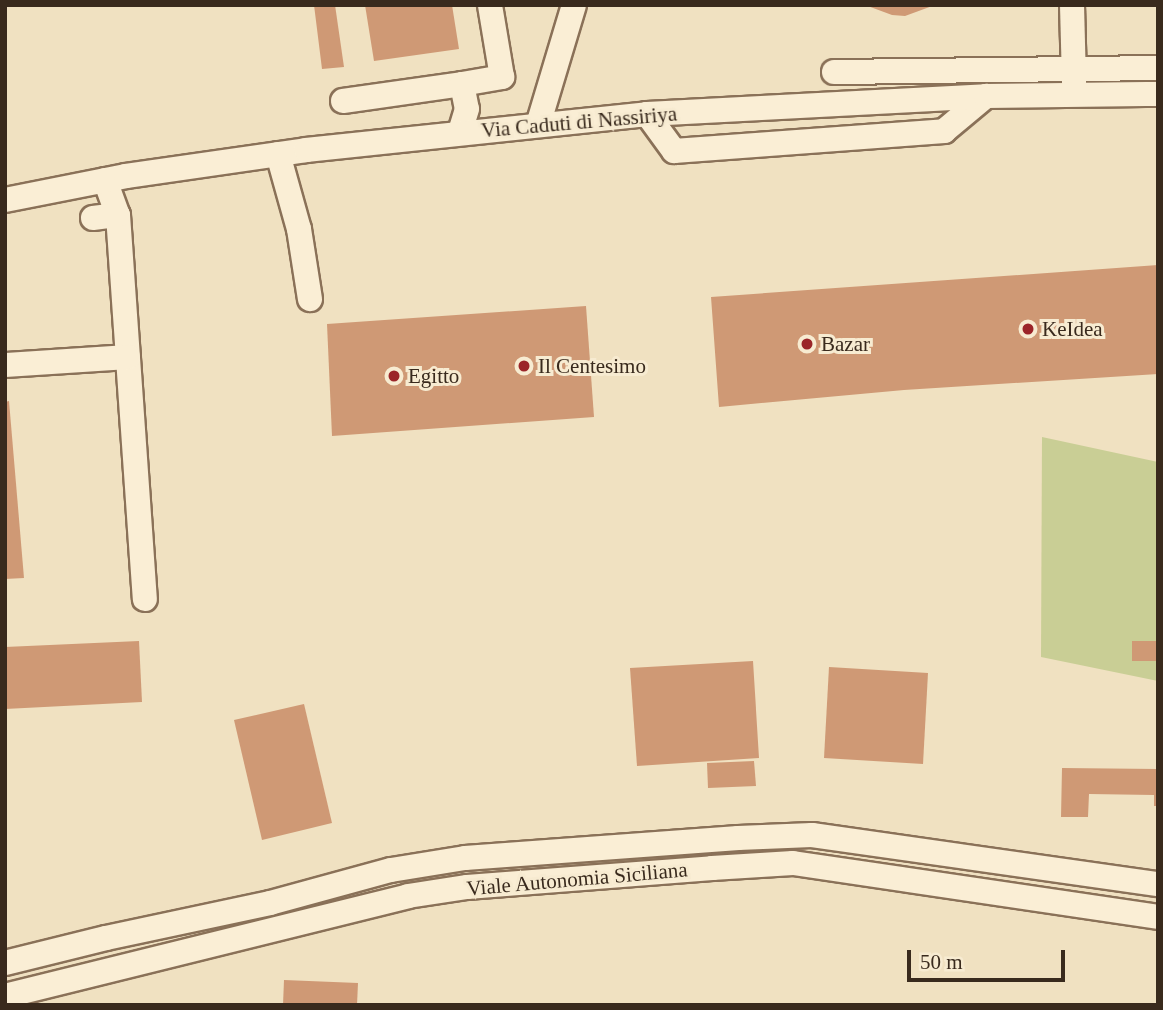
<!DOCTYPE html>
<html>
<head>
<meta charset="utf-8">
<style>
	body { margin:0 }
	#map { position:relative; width:1163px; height:1010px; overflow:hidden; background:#f0e1c1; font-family:"Times New Roman",serif }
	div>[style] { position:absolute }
	.green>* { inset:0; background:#c9ce95 }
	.building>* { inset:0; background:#cf9975 }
	.roads { filter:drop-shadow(2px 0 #8a7158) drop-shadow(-2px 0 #8a7158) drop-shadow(0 2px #8a7158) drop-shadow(0 -2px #8a7158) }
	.minor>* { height:24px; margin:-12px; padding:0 12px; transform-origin:12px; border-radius:12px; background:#faeed5 }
	.dots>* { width:19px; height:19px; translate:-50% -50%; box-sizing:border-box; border:4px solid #f7ebd1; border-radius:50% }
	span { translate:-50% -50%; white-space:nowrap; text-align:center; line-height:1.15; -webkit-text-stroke:6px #f7ebd1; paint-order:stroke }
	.street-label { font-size:21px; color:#392a1d }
	.poi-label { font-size:21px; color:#392a1d }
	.left { translate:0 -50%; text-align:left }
	.frame { position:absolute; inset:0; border:7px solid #392a1d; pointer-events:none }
	.scale { position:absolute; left:907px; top:950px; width:158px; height:32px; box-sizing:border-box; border:4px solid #392a1d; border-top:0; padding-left:9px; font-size:21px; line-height:24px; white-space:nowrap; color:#392a1d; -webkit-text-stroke:5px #f7ebd1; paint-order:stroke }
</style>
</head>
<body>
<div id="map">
	<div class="green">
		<i style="clip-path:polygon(1042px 437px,1158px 462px,1158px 681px,1041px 657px)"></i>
	</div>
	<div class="building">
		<i style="clip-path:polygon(314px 5px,335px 5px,344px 67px,322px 69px)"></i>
		<i style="clip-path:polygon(365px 5px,452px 5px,459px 49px,374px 61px)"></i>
		<i style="clip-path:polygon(865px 5px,935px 5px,905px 16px,892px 15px)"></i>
		<i style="clip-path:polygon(1158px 265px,1158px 374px,904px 390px,719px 407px,711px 297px)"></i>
		<i style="clip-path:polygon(586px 306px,594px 417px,332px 436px,327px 324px)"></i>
		<i style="clip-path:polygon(9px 401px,24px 578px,5px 579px,5px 402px)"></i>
		<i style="clip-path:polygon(139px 641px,142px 702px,5px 709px,5px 647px)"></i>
		<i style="clip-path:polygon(1132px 641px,1158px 641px,1158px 661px,1132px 661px)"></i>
		<i style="clip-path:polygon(753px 661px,759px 758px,637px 766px,630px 668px)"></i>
		<i style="clip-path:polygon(829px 667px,928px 673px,923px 764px,824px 758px)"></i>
		<i style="clip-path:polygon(304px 704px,332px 823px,262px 840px,234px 720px)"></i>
		<i style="clip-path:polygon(754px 761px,756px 786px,708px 788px,707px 763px)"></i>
		<i style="clip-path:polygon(1062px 768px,1158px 769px,1158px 806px,1154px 806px,1154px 795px,1089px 794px,1088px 817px,1061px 817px)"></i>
		<i style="clip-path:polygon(284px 980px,358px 983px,357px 1005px,283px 1005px)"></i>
	</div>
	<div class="roads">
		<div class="minor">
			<i style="left:1072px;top:5px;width:79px;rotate:88.5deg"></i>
			<i style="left:834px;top:72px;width:324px;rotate:-0.7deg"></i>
			<i style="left:462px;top:84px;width:41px;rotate:-9.9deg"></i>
			<i style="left:502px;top:77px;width:73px;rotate:-99.5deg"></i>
			<i style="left:343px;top:101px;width:120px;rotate:-8.1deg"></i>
			<i style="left:462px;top:84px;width:25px;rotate:79deg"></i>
			<i style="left:467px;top:109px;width:24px;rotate:107deg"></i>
			<i style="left:647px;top:114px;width:46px;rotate:53.9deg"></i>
			<i style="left:674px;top:151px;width:271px;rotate:-4.2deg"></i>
			<i style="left:944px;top:131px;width:55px;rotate:-39.8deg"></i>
			<i style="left:538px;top:125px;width:125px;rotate:-73.3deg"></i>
			<i style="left:278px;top:154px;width:78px;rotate:74.4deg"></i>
			<i style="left:299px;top:229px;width:71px;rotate:81.1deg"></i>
			<i style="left:105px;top:180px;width:37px;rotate:70deg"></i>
			<i style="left:118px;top:215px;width:385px;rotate:86deg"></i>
			<i style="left:5px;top:200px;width:123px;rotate:-11.2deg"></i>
			<i style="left:126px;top:176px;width:182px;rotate:-8.2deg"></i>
			<i style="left:306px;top:150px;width:343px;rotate:-6deg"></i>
			<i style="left:647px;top:114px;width:339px;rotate:-3deg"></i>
			<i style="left:986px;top:96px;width:172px;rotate:-0.7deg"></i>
			<i style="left:93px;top:218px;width:25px;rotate:-7deg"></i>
			<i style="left:5px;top:365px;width:123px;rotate:-3.7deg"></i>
			<i style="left:5px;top:963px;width:104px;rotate:-13.9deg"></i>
			<i style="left:106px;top:938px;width:168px;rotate:-12deg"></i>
			<i style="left:270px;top:903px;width:125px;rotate:-15.3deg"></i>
			<i style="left:391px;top:870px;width:75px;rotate:-9.2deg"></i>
			<i style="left:465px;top:858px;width:274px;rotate:-4.2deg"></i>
			<i style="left:738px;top:838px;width:74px;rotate:-2.3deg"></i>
			<i style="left:812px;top:835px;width:349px;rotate:8.1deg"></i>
			<i style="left:5px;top:996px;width:415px;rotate:-13.9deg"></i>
			<i style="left:408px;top:896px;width:60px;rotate:-8.7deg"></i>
			<i style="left:467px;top:887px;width:246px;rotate:-4.4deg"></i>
			<i style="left:712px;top:868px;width:81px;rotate:-3.5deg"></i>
			<i style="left:793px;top:863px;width:369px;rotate:8.4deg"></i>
		</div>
	</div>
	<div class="dots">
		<i style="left:1028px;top:329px;background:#9b2529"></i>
		<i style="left:807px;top:344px;background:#9b2529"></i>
		<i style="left:524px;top:366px;background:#9b2529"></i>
		<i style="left:394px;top:376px;background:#9b2529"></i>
	</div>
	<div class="street-label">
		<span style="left:579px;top:122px;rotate:-5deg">Via Caduti di Nassiriya</span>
		<span style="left:577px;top:879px;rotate:-5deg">Viale Autonomia Siciliana</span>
	</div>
	<div class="poi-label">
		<span class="left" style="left:1042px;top:329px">KeIdea</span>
		<span class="left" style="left:821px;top:344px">Bazar</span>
		<span class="left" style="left:538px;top:366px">Il Centesimo</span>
		<span class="left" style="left:408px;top:376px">Egitto</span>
	</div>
	<div class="frame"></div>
	<div class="scale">50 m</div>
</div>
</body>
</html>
